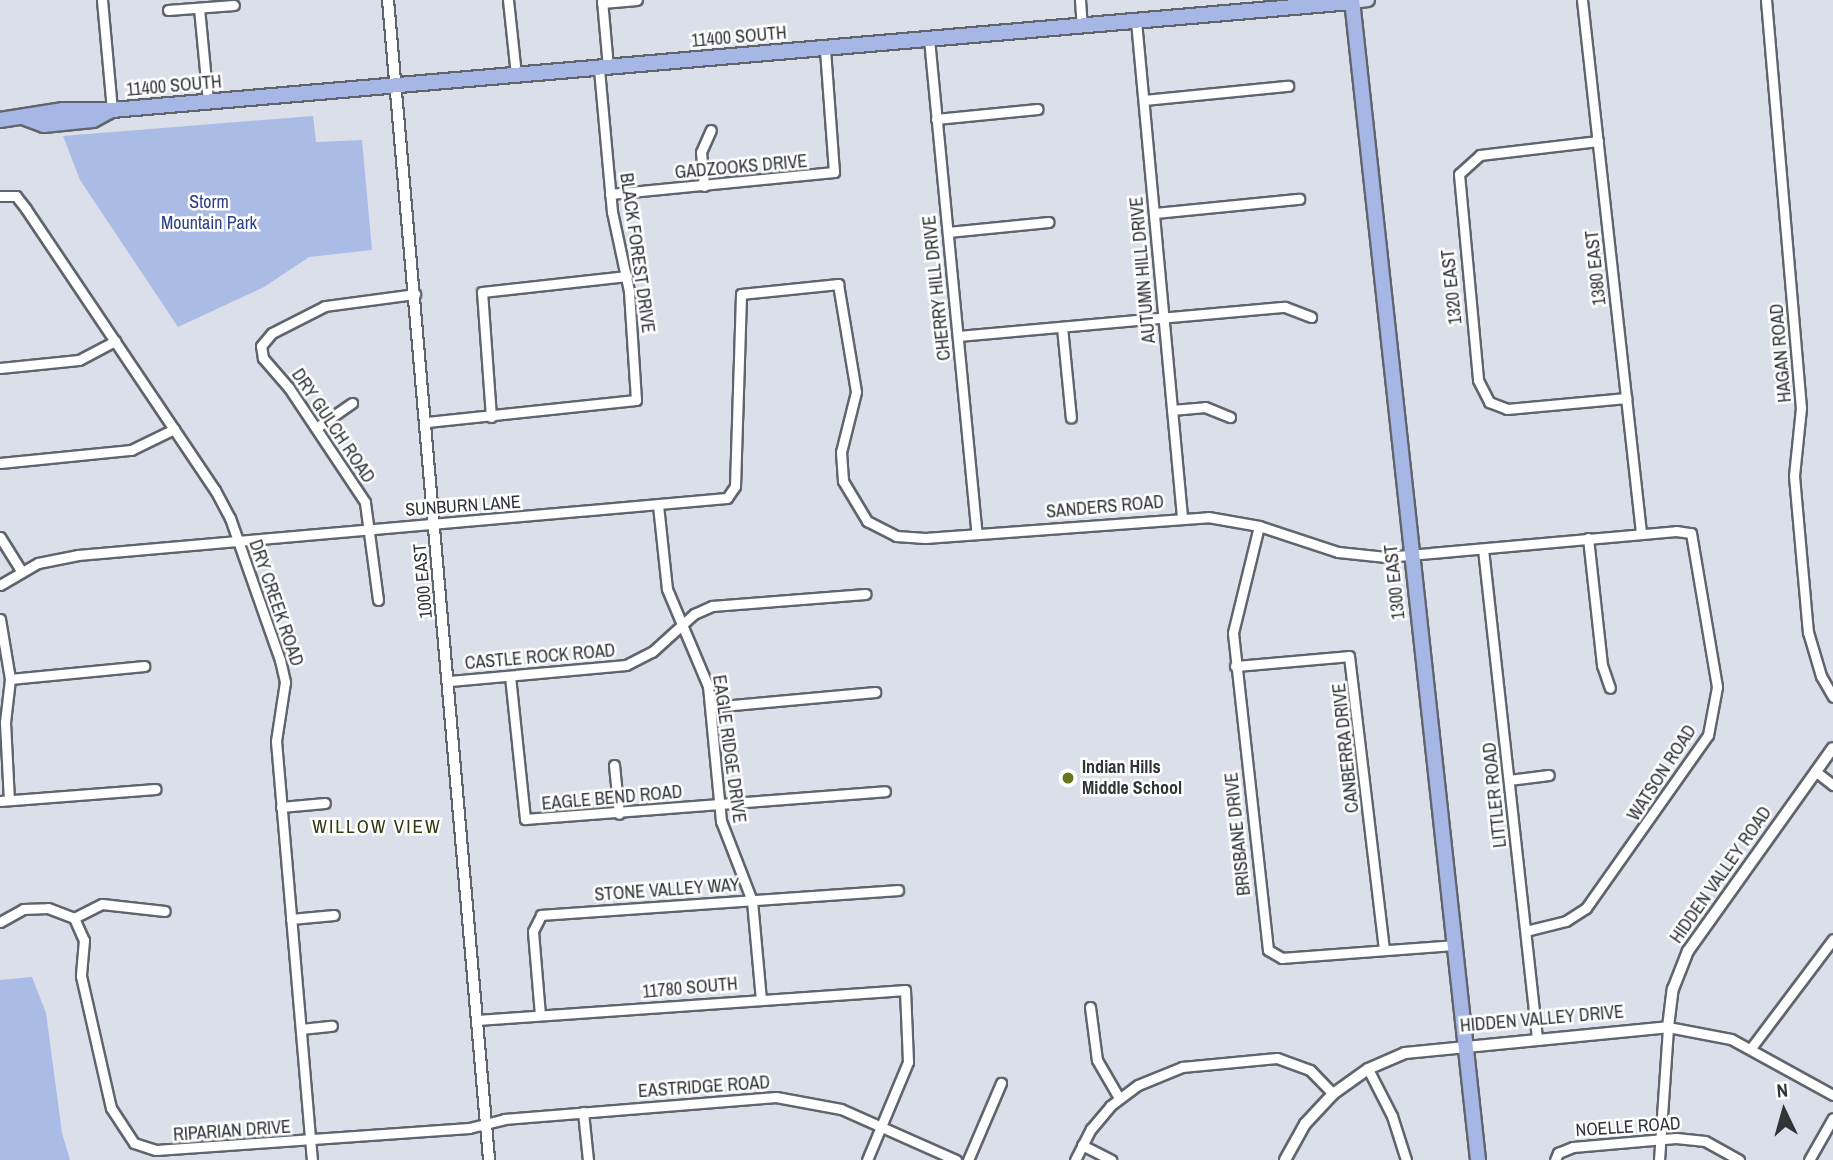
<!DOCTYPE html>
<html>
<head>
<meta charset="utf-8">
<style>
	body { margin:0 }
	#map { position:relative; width:1833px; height:1160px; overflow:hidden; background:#dadfea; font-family:"Archivo Narrow",sans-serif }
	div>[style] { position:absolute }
	.green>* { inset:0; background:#aabbe5 }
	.roads { filter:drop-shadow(2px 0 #60646d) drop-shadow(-2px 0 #60646d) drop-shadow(0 2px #60646d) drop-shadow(0 -2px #60646d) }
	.minor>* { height:9px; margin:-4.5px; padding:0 4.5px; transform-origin:4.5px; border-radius:4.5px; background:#fff }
	.tertiary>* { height:10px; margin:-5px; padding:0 5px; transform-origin:5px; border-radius:5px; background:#fff }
	.secondary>* { height:12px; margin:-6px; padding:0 6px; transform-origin:6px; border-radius:6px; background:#d3dbf2 }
	.primary>* { height:14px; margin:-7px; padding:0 7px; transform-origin:7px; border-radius:7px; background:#a7b7e5 }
	.dots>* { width:19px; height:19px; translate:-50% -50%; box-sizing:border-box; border:4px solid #fff; border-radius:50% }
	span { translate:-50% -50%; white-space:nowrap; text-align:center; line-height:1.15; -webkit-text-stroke:5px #fff; paint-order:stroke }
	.street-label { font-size:18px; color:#313337 }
	.park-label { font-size:18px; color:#2a3f88 }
	.poi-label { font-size:18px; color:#313337; font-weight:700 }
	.left { translate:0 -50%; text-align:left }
	.neighbourhood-label { font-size:19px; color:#323811; letter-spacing:2px }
	.north { position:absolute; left:1749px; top:1076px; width:70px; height:70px; -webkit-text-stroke:5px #fff; paint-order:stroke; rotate:355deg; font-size:19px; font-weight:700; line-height:28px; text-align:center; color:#313337 }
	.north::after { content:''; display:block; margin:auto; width:24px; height:32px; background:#313337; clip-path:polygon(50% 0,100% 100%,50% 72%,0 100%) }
</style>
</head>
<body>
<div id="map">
	<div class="green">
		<i style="clip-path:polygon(313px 116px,316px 142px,362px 140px,372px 250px,309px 257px,264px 287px,178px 327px,80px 180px,63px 136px)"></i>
		<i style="clip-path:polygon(32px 977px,46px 1013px,62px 1133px,70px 1160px,0 1160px,0 980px)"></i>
	</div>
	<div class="roads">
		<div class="minor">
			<i style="left:102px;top:0;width:110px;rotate:84.8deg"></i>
			<i style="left:508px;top:0;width:75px;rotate:83.9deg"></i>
			<i style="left:602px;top:0;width:67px;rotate:84.9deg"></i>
			<i style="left:1080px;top:0;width:26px;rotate:86deg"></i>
			<i style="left:1582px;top:0;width:536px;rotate:83.68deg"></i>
			<i style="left:1766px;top:0;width:409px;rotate:85.1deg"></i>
			<i style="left:1801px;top:408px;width:68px;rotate:95.9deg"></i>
			<i style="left:1794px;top:476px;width:157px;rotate:84.9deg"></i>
			<i style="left:1808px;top:632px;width:46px;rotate:73.5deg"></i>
			<i style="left:1821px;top:676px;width:24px;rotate:60deg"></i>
			<i style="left:602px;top:3px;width:35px;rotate:-5deg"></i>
			<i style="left:199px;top:8px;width:94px;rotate:84.5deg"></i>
			<i style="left:168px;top:10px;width:66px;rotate:-4.3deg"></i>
			<i style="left:1136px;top:21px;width:498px;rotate:84.7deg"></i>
			<i style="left:929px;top:39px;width:496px;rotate:84.5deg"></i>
			<i style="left:1144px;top:100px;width:145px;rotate:-5.6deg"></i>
			<i style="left:936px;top:119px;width:102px;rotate:-5.6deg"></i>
			<i style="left:1598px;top:141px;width:119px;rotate:173.2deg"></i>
			<i style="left:1480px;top:155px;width:28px;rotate:138deg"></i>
			<i style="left:1459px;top:174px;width:207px;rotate:84.7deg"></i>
			<i style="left:1478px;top:380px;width:25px;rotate:63deg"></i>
			<i style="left:1489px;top:402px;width:19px;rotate:21deg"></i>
			<i style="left:1507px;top:409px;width:120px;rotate:-5.3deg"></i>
			<i style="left:704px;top:186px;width:34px;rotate:-95deg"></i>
			<i style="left:701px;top:152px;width:24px;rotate:-66deg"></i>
			<i style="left:610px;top:194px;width:225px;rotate:-5.6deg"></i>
			<i style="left:834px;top:172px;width:124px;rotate:-94.2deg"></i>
			<i style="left:0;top:196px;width:16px"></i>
			<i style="left:16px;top:196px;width:16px;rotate:52deg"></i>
			<i style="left:26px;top:209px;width:339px;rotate:56.1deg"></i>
			<i style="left:215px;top:490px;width:32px;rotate:62deg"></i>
			<i style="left:230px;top:518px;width:151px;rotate:70.6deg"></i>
			<i style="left:280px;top:660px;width:23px;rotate:77deg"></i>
			<i style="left:285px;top:682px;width:60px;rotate:98.7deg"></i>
			<i style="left:276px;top:741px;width:421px;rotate:85.1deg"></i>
			<i style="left:1155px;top:213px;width:145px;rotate:-5.6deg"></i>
			<i style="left:948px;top:232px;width:101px;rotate:-5.7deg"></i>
			<i style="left:1062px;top:327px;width:91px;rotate:84.4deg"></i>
			<i style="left:958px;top:336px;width:328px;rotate:-5.1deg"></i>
			<i style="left:1285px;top:307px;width:28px;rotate:21deg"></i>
			<i style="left:0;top:368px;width:79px;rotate:-5.8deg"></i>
			<i style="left:79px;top:360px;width:41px;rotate:-27.8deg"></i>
			<i style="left:1172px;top:410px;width:33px;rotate:-5deg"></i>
			<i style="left:1205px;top:407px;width:27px;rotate:22deg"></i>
			<i style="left:491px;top:417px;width:125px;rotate:-94.1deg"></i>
			<i style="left:482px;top:292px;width:146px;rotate:-6.3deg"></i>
			<i style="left:427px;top:422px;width:210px;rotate:-6deg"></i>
			<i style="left:636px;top:400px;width:109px;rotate:-93.7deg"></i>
			<i style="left:629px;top:291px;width:81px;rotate:-102.1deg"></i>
			<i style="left:612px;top:212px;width:145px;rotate:-95.2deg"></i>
			<i style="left:316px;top:428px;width:44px;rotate:-34.8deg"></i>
			<i style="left:0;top:463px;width:132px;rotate:-5.7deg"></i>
			<i style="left:131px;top:450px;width:48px;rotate:-26deg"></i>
			<i style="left:658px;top:505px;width:84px;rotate:83.9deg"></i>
			<i style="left:667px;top:589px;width:105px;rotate:67.1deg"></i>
			<i style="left:708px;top:686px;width:136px;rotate:84.5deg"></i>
			<i style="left:721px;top:821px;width:86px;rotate:68.8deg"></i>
			<i style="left:752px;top:901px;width:98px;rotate:84.8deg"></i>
			<i style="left:1259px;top:526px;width:110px;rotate:103.7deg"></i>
			<i style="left:1233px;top:633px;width:319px;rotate:83.7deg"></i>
			<i style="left:1268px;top:950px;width:16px;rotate:30deg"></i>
			<i style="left:1282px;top:958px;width:174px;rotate:-4.3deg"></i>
			<i style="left:0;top:537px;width:40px;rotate:58deg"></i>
			<i style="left:1588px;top:538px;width:128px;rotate:83.7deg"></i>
			<i style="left:1602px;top:665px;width:24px;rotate:71deg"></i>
			<i style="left:1483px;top:549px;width:491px;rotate:83.7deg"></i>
			<i style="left:0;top:585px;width:44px;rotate:-30.1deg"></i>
			<i style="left:38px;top:563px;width:41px;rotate:-11.3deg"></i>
			<i style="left:78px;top:555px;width:651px;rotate:-5.02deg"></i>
			<i style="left:727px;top:498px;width:14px;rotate:-56deg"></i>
			<i style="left:735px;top:486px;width:192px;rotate:-88.2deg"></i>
			<i style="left:741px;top:294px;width:98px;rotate:-5.9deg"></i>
			<i style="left:838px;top:284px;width:109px;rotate:80.5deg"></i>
			<i style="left:856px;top:392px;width:62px;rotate:104deg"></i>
			<i style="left:841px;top:452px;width:29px;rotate:86deg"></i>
			<i style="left:843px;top:481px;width:47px;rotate:59deg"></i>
			<i style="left:867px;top:521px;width:33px;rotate:27deg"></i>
			<i style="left:896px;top:536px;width:29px;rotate:4deg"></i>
			<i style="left:925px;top:538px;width:284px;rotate:-4.2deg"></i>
			<i style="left:1208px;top:517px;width:52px;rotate:10deg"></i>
			<i style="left:1259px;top:526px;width:83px;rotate:18.2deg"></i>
			<i style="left:1338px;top:552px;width:48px;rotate:5.9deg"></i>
			<i style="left:1386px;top:557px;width:291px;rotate:-5.1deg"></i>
			<i style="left:1676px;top:531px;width:15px;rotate:8deg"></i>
			<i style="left:1691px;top:533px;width:156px;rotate:80.4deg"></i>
			<i style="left:1717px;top:687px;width:49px;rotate:100.6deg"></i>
			<i style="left:1708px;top:735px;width:212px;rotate:125.2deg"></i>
			<i style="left:1586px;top:908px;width:24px;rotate:147deg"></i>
			<i style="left:1566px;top:921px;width:41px;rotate:166deg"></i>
			<i style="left:378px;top:600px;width:99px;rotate:-97.6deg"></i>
			<i style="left:365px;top:502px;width:137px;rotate:-123.7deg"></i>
			<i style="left:289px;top:388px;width:40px;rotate:-131deg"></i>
			<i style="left:263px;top:358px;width:12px;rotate:-99deg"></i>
			<i style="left:261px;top:346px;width:17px;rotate:-50deg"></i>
			<i style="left:272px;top:333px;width:59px;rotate:-27deg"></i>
			<i style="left:325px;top:306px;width:91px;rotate:-7.6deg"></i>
			<i style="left:0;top:619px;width:61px;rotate:80.5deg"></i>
			<i style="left:10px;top:679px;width:43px;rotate:96.6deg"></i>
			<i style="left:5px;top:722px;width:78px;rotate:87.1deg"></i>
			<i style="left:1235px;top:666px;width:114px;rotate:-5deg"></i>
			<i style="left:1349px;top:656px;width:296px;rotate:83.2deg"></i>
			<i style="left:510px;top:676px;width:144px;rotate:84deg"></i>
			<i style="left:525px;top:819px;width:361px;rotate:-4.4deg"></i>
			<i style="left:10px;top:679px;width:135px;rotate:-5.5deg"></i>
			<i style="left:450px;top:681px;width:177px;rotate:-5.2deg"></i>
			<i style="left:626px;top:665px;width:29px;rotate:-27deg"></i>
			<i style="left:652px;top:652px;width:57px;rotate:-42.1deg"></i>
			<i style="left:694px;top:614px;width:20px;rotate:-24deg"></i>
			<i style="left:712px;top:606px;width:154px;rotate:-4.5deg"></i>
			<i style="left:711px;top:707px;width:165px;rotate:-5.2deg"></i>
			<i style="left:614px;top:765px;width:49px;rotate:84.2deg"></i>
			<i style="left:1815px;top:771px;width:23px;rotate:38deg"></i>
			<i style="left:1509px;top:780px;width:40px;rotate:-7.1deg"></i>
			<i style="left:0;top:801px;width:156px;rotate:-4.4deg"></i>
			<i style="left:281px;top:807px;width:44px;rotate:-5.2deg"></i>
			<i style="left:74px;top:918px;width:31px;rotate:-27deg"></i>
			<i style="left:102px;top:904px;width:63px;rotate:6.3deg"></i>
			<i style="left:291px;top:919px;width:43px;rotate:-5.3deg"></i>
			<i style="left:0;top:922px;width:26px;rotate:-29deg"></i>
			<i style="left:23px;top:909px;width:25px;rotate:-2deg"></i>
			<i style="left:48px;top:908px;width:28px;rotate:21deg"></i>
			<i style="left:74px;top:918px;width:24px;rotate:66deg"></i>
			<i style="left:84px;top:940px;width:36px;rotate:95deg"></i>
			<i style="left:81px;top:976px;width:135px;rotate:77.2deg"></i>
			<i style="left:111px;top:1108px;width:42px;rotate:56.7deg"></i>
			<i style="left:134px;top:1143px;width:23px;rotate:18deg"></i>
			<i style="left:156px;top:1150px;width:314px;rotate:-4deg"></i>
			<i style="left:469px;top:1128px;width:36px;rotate:-14deg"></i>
			<i style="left:504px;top:1119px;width:273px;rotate:-4.6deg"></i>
			<i style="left:776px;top:1097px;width:66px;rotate:10.5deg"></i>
			<i style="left:841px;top:1109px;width:126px;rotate:23.9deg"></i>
			<i style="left:1090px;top:1007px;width:53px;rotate:82.5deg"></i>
			<i style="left:1097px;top:1060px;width:44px;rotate:59.9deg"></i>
			<i style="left:540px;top:1015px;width:84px;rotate:-94.8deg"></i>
			<i style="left:533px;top:931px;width:18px;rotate:-63deg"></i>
			<i style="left:541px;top:915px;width:358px;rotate:-4deg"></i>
			<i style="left:478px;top:1020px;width:428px;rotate:-4deg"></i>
			<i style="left:905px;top:990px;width:72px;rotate:87.6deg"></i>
			<i style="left:908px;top:1062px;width:106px;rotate:112.7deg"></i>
			<i style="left:301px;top:1029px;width:31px;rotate:-6deg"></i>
			<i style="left:1751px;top:1048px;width:136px;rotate:-53deg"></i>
			<i style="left:1368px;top:1069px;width:53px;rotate:62.9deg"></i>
			<i style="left:1392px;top:1116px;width:46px;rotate:72.3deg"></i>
			<i style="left:583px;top:1112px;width:48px;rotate:84.1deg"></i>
			<i style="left:1082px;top:1145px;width:33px;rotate:27deg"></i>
			<i style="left:968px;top:1160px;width:84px;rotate:-66.8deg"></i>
			<i style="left:1075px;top:1160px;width:35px;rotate:-63deg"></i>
			<i style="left:1091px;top:1129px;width:30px;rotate:-50deg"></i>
			<i style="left:1110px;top:1106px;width:35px;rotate:-37deg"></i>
			<i style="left:1138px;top:1085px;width:48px;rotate:-22.2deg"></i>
			<i style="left:1182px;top:1067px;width:95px;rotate:-5.4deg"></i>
			<i style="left:1277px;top:1058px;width:35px;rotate:20deg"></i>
			<i style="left:1310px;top:1070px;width:33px;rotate:46deg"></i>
			<i style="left:1555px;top:1160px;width:8px;rotate:-67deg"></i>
			<i style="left:1558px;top:1153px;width:16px;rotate:-22deg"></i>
			<i style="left:1573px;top:1147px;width:103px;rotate:-5deg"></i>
			<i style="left:1676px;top:1138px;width:29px;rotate:6deg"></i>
			<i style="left:1705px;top:1141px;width:39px;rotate:29deg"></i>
			<i style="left:1659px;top:1160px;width:133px;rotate:-86.1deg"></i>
			<i style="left:1668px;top:1027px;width:64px;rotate:10.8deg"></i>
			<i style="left:1731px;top:1039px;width:116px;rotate:28.8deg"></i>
			<i style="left:1809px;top:1160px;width:48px;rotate:-60.3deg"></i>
		</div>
		<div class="tertiary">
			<i style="left:388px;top:0;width:1164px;rotate:85.02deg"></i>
			<i style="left:1285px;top:1160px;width:41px;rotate:-60.9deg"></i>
			<i style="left:1305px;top:1124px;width:41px;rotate:-47deg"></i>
			<i style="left:1333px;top:1094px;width:43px;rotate:-35.5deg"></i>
			<i style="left:1368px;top:1069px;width:40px;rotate:-23.4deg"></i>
			<i style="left:1405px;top:1053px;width:264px;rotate:-5.6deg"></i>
			<i style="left:1668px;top:1027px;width:38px;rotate:-83deg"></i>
			<i style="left:1673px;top:989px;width:41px;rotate:-68.5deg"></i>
			<i style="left:1688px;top:951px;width:249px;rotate:-54.5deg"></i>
		</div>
		<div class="secondary">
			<i style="left:1352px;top:2px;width:16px;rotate:-7deg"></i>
		</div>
		<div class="primary">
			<i style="left:1352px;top:0;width:1167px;rotate:83.8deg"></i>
			<i style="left:25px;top:118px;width:20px;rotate:20deg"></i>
			<i style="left:44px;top:125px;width:49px;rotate:-5.8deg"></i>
			<i style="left:93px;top:120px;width:21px;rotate:-28deg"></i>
			<i style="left:0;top:120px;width:64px;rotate:-9deg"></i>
			<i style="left:63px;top:110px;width:49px"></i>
			<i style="left:112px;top:110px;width:1245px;rotate:-4.98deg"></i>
		</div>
	</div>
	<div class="dots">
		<i style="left:1068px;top:778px;background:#677420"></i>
	</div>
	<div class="street-label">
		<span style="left:739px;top:37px;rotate:-5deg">11400 SOUTH</span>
		<span style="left:174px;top:86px;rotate:-5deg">11400 SOUTH</span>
		<span style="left:741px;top:167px;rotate:-5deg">GADZOOKS DRIVE</span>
		<span style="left:637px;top:253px;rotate:82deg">BLACK FOREST DRIVE</span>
		<span style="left:1596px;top:268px;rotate:-96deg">1380 EAST</span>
		<span style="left:1143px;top:270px;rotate:-95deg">AUTUMN HILL DRIVE</span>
		<span style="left:1452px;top:287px;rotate:-96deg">1320 EAST</span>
		<span style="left:937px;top:288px;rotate:-96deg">CHERRY HILL DRIVE</span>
		<span style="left:1781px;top:353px;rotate:-95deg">HAGAN ROAD</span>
		<span style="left:333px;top:426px;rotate:56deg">DRY GULCH ROAD</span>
		<span style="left:463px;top:506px;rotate:-4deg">SUNBURN LANE</span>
		<span style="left:1105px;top:507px;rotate:-5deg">SANDERS ROAD</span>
		<span style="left:423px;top:581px;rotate:-95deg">1000 EAST</span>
		<span style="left:1395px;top:582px;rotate:-96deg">1300 EAST</span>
		<span style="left:276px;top:603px;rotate:71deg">DRY CREEK ROAD</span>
		<span style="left:540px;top:657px;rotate:-5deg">CASTLE ROCK ROAD</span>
		<span style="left:1346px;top:748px;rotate:-96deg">CANBERRA DRIVE</span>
		<span style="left:729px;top:749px;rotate:82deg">EAGLE RIDGE DRIVE</span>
		<span style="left:1662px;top:773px;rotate:-57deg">WATSON ROAD</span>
		<span style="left:1495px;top:795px;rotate:-96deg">LITTLER ROAD</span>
		<span style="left:612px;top:798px;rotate:-5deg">EAGLE BEND ROAD</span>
		<span style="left:1238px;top:834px;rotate:-96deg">BRISBANE DRIVE</span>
		<span style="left:1721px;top:875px;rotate:-55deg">HIDDEN VALLEY ROAD</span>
		<span style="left:667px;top:890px;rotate:-4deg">STONE VALLEY WAY</span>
		<span style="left:690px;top:988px;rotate:-5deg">11780 SOUTH</span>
		<span style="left:1542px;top:1019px;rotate:-5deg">HIDDEN VALLEY DRIVE</span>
		<span style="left:704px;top:1087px;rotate:-4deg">EASTRIDGE ROAD</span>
		<span style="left:1628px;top:1127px;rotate:-4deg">NOELLE ROAD</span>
		<span style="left:232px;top:1131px;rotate:-4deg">RIPARIAN DRIVE</span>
	</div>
	<div class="park-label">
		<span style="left:209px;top:213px">Storm<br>Mountain Park</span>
	</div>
	<div class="poi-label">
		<span class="left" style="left:1082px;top:778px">Indian Hills<br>Middle School</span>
	</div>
	<div class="neighbourhood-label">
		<span style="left:377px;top:827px">WILLOW VIEW</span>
	</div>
	<div class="north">N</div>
</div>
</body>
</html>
